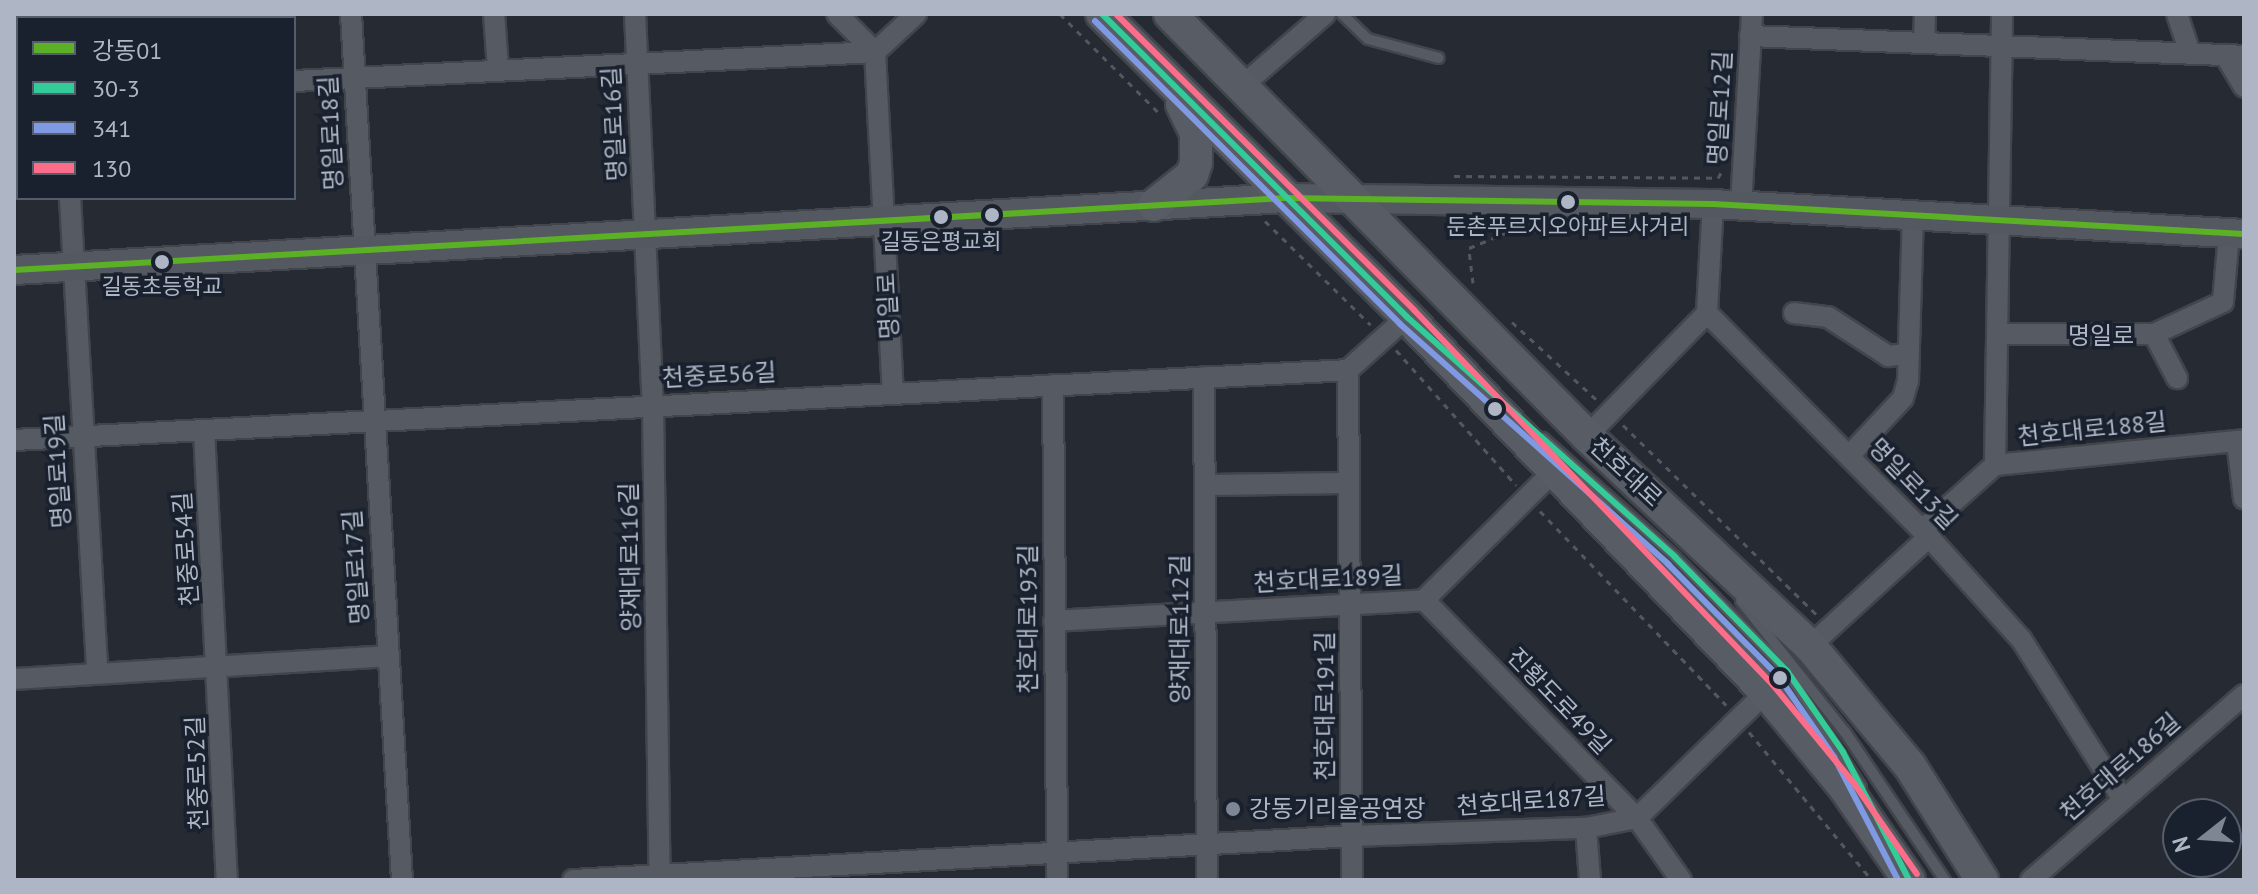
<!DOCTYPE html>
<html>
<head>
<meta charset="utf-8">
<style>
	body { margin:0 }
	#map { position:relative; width:2258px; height:894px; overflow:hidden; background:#262a33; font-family:"PT Sans","Noto Sans KR",sans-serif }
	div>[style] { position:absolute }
	.path>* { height:3px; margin-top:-1.5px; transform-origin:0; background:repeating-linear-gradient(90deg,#53585f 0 6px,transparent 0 12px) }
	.roads { filter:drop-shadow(2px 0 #42454c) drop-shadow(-2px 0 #42454c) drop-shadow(0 2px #42454c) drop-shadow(0 -2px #42454c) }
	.lane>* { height:10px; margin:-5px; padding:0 5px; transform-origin:5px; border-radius:5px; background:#565a62 }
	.street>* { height:20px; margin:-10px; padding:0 10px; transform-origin:10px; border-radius:10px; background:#565a62 }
	.secondary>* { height:28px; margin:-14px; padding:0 14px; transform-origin:14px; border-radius:14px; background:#545860 }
	.primary>* { height:32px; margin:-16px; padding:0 16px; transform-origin:16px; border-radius:16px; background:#585c64 }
	.bus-1>* { height:6px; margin:-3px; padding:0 3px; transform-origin:3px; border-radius:3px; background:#5bb025 }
	.bus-2>* { height:6px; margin:-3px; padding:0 3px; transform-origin:3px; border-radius:3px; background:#3c9 }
	.bus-3>* { height:6px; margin:-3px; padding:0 3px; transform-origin:3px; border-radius:3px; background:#7f99e2 }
	.bus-4>* { height:6px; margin:-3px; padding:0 3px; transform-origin:3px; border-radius:3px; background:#fb6d88 }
	.dots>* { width:22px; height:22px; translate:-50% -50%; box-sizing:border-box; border:4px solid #19212e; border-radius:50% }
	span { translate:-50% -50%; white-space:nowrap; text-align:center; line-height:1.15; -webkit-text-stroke:7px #19212e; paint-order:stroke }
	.bus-label { font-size:22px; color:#aeb6c6 }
	.street-label { font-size:24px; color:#aeb6c6 }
	.poi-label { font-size:24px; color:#aeb6c6 }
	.left { translate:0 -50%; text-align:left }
	.frame { position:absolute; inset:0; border:16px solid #aeb6c6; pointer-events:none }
	.legend { position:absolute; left:16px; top:16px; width:280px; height:184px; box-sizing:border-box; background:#19212e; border:2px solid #555d6b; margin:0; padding:10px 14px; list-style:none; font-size:24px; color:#aeb6c6 }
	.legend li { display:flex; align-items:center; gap:16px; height:40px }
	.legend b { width:40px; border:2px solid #555d6b }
	.north { position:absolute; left:2162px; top:798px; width:80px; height:80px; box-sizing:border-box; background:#19212e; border:2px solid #555d6b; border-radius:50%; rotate:253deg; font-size:22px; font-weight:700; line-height:32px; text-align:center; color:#aeb6c6 }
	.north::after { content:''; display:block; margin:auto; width:28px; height:36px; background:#7e8593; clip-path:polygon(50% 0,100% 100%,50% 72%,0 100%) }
</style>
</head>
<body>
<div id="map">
	<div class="path">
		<i style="left:1060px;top:14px;width:140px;rotate:45deg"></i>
		<i style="left:1454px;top:176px;width:264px;rotate:0.4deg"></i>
		<i style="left:1718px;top:178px;width:8px;rotate:-60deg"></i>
		<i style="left:1265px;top:221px;width:148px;rotate:44.5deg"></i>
		<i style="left:1473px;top:283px;width:35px;rotate:-97deg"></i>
		<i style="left:1469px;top:248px;width:42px;rotate:-22.3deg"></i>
		<i style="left:1508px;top:232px;width:107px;rotate:-2.7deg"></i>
		<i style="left:1512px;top:322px;width:117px;rotate:42.6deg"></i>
		<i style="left:1396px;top:350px;width:181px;rotate:48.4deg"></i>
		<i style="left:1623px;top:425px;width:273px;rotate:44.4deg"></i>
		<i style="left:1540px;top:511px;width:269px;rotate:46.2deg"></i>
		<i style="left:1749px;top:732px;width:192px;rotate:50.3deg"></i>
	</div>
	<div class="roads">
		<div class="lane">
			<i style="left:1342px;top:14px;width:36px;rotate:44deg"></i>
			<i style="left:1368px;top:39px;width:73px;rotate:15deg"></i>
			<i style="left:1543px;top:438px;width:178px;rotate:42deg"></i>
			<i style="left:1675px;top:557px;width:160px;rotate:45.5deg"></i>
			<i style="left:1787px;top:671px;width:138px;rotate:57.5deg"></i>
			<i style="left:1741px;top:601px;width:167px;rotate:51.6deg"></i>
			<i style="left:1845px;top:732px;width:179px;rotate:56deg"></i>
		</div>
		<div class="street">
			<i style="left:60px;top:14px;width:4px;rotate:90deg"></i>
			<i style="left:220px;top:14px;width:4px;rotate:90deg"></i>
			<i style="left:351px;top:14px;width:868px;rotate:86.63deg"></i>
			<i style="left:494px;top:14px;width:55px;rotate:85.8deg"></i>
			<i style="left:635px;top:14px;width:391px;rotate:87.4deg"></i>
			<i style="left:653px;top:405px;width:475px;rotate:89.2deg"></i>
			<i style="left:837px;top:14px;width:54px;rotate:45deg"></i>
			<i style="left:2177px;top:14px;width:41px;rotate:71.6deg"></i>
			<i style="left:1750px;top:36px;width:494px;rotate:2.3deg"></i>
			<i style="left:1924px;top:42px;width:28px;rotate:-88deg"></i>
			<i style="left:875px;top:52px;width:341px;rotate:87deg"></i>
			<i style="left:2225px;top:55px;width:37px;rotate:59deg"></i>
			<i style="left:294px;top:81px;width:582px;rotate:-2.86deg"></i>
			<i style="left:875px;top:52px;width:56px;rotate:-42.8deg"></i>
			<i style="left:1241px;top:87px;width:111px;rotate:-41deg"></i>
			<i style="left:14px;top:97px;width:4px"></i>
			<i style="left:70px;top:198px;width:475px;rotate:86.7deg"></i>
			<i style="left:1713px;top:204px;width:109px;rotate:93.2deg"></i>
			<i style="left:1707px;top:313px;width:315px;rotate:45.3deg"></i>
			<i style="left:1929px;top:537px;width:137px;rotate:48deg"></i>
			<i style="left:2021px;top:639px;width:188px;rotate:57.6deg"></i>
			<i style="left:1741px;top:205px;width:191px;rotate:-86.7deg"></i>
			<i style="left:1794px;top:313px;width:34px;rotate:7deg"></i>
			<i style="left:1828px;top:317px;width:72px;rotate:33deg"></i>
			<i style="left:1888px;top:356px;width:19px;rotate:-6deg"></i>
			<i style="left:1997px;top:334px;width:157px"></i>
			<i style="left:2154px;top:334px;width:76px;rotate:-24.9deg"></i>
			<i style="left:2223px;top:302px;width:69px;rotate:-85deg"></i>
			<i style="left:2154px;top:334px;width:50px;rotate:62.4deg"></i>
			<i style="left:1348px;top:370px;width:510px;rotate:89.55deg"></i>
			<i style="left:1204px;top:377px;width:503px;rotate:89.66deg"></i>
			<i style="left:1053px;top:385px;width:495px;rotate:89.5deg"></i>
			<i style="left:204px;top:430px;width:451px;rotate:87.1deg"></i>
			<i style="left:1587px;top:436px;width:172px;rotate:-45.7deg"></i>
			<i style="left:14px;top:440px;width:1336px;rotate:-3deg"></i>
			<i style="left:1348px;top:370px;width:79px;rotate:-41.9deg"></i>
			<i style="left:2237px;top:441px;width:58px;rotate:83.1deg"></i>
			<i style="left:1849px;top:456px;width:79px;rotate:-47deg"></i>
			<i style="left:1903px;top:398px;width:19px;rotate:-74deg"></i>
			<i style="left:1908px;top:380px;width:165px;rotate:-88.3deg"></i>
			<i style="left:1995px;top:465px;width:451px;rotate:-89.1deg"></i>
			<i style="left:1205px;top:485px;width:144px;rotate:-0.8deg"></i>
			<i style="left:1922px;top:530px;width:98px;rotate:-41.7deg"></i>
			<i style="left:1995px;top:465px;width:250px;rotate:-5.7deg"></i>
			<i style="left:1424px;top:600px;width:305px;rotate:45.7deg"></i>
			<i style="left:1637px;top:818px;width:76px;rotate:54.6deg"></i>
			<i style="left:1054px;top:621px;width:371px;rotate:-3.2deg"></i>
			<i style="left:1424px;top:600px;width:180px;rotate:-44.8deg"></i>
			<i style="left:1810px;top:646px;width:161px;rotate:-42.5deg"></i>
			<i style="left:14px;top:679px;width:375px;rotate:-3.5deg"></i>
			<i style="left:1586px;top:828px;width:52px;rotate:85.6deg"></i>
			<i style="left:573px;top:880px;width:780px;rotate:-3.23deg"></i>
			<i style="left:1352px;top:836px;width:234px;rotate:-2deg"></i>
			<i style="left:1586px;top:828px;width:52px;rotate:-11.1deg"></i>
			<i style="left:1637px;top:818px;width:180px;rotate:-44.3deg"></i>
			<i style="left:2031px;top:880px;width:282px;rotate:-41deg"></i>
		</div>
		<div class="secondary">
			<i style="left:14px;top:270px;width:1273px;rotate:-3.24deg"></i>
			<i style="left:1285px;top:198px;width:428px;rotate:0.8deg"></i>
			<i style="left:1713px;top:204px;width:532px;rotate:3.23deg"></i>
		</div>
		<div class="primary">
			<i style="left:1102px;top:14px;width:430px;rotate:44.8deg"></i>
			<i style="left:1407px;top:317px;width:519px;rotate:46.25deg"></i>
			<i style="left:1766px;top:692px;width:124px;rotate:50.5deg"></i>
			<i style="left:1845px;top:788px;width:112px;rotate:55.2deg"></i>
			<i style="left:1170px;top:14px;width:593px;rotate:45.34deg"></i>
			<i style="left:1587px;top:436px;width:306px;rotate:43.3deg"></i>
			<i style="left:1810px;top:646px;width:156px;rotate:50.2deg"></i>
			<i style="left:1910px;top:766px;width:135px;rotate:57.7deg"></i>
			<i style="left:1154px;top:205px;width:48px;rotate:-38.3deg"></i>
			<i style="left:1192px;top:175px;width:13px;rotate:-72deg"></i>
			<i style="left:1196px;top:163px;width:30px;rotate:-90deg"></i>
			<i style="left:1196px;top:133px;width:32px;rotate:-116deg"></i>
		</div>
	</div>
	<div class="bus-1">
		<i style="left:14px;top:270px;width:1273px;rotate:-3.24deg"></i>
		<i style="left:1285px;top:198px;width:428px;rotate:0.8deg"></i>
		<i style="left:1713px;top:204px;width:532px;rotate:3.23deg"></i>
	</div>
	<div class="bus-2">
		<i style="left:1102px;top:14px;width:430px;rotate:44.8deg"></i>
		<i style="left:1407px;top:317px;width:360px;rotate:41.8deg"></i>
		<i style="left:1675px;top:557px;width:160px;rotate:45.5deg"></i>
		<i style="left:1787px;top:671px;width:98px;rotate:55.3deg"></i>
		<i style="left:1843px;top:752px;width:144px;rotate:62.7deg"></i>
	</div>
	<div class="bus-3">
		<i style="left:1095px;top:21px;width:430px;rotate:44.8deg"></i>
		<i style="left:1400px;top:324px;width:360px;rotate:41.8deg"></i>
		<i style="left:1668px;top:564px;width:158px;rotate:45.5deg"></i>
		<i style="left:1779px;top:677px;width:97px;rotate:55.5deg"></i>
		<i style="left:1834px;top:757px;width:139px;rotate:62.5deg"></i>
	</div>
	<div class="bus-4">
		<i style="left:1116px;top:14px;width:420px;rotate:44.8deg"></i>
		<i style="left:1414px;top:310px;width:519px;rotate:46.25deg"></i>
		<i style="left:1773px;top:685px;width:126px;rotate:50.5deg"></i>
		<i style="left:1853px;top:782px;width:112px;rotate:55.2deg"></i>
	</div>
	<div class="dots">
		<i style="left:1568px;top:202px;background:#aeb6c6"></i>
		<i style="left:992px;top:215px;background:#aeb6c6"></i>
		<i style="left:941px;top:217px;background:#aeb6c6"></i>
		<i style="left:162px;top:262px;background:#aeb6c6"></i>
		<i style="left:1495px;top:409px;background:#aeb6c6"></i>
		<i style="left:1780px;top:678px;background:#aeb6c6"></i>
		<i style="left:1233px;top:809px;background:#7e8593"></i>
	</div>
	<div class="bus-label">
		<span style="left:1568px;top:227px">둔촌푸르지오아파트사거리</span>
		<span style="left:941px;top:242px">길동은평교회</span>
		<span style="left:162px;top:287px">길동초등학교</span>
	</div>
	<div class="street-label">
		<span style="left:1720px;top:108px;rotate:-87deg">명일로12길</span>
		<span style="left:614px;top:124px;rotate:-93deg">명일로16길</span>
		<span style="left:331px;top:133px;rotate:-93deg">명일로18길</span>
		<span style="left:888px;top:306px;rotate:-93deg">명일로</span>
		<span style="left:2101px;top:336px">명일로</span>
		<span style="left:719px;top:375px;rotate:-3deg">천중로56길</span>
		<span style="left:2092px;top:429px;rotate:-6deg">천호대로188길</span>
		<span style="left:58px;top:471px;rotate:-94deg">명일로19길</span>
		<span style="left:1626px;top:472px;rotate:43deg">천호대로</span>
		<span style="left:1913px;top:484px;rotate:46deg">명일로13길</span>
		<span style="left:186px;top:549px;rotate:-94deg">천중로54길</span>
		<span style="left:630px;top:557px;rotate:-91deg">양재대로116길</span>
		<span style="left:356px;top:567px;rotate:-94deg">명일로17길</span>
		<span style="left:1328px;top:579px;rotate:-3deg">천호대로189길</span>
		<span style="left:1028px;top:619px;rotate:-90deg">천호대로193길</span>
		<span style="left:1180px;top:629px;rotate:-90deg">양재대로112길</span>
		<span style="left:1559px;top:701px;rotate:46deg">진황도로49길</span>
		<span style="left:1325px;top:706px;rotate:-90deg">천호대로191길</span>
		<span style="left:2120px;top:767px;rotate:-41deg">천호대로186길</span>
		<span style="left:197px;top:773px;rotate:-92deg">천중로52길</span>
		<span style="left:1531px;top:801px;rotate:-4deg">천호대로187길</span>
	</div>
	<div class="poi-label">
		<span class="left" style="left:1249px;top:809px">강동기리울공연장</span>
	</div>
	<div class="frame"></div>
	<ul class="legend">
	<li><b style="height:10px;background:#5bb025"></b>강동01</li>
	<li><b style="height:10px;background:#3c9"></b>30-3</li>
	<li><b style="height:10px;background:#7f99e2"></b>341</li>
	<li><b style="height:10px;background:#fb6d88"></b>130</li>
	</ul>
	<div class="north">N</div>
</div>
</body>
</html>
